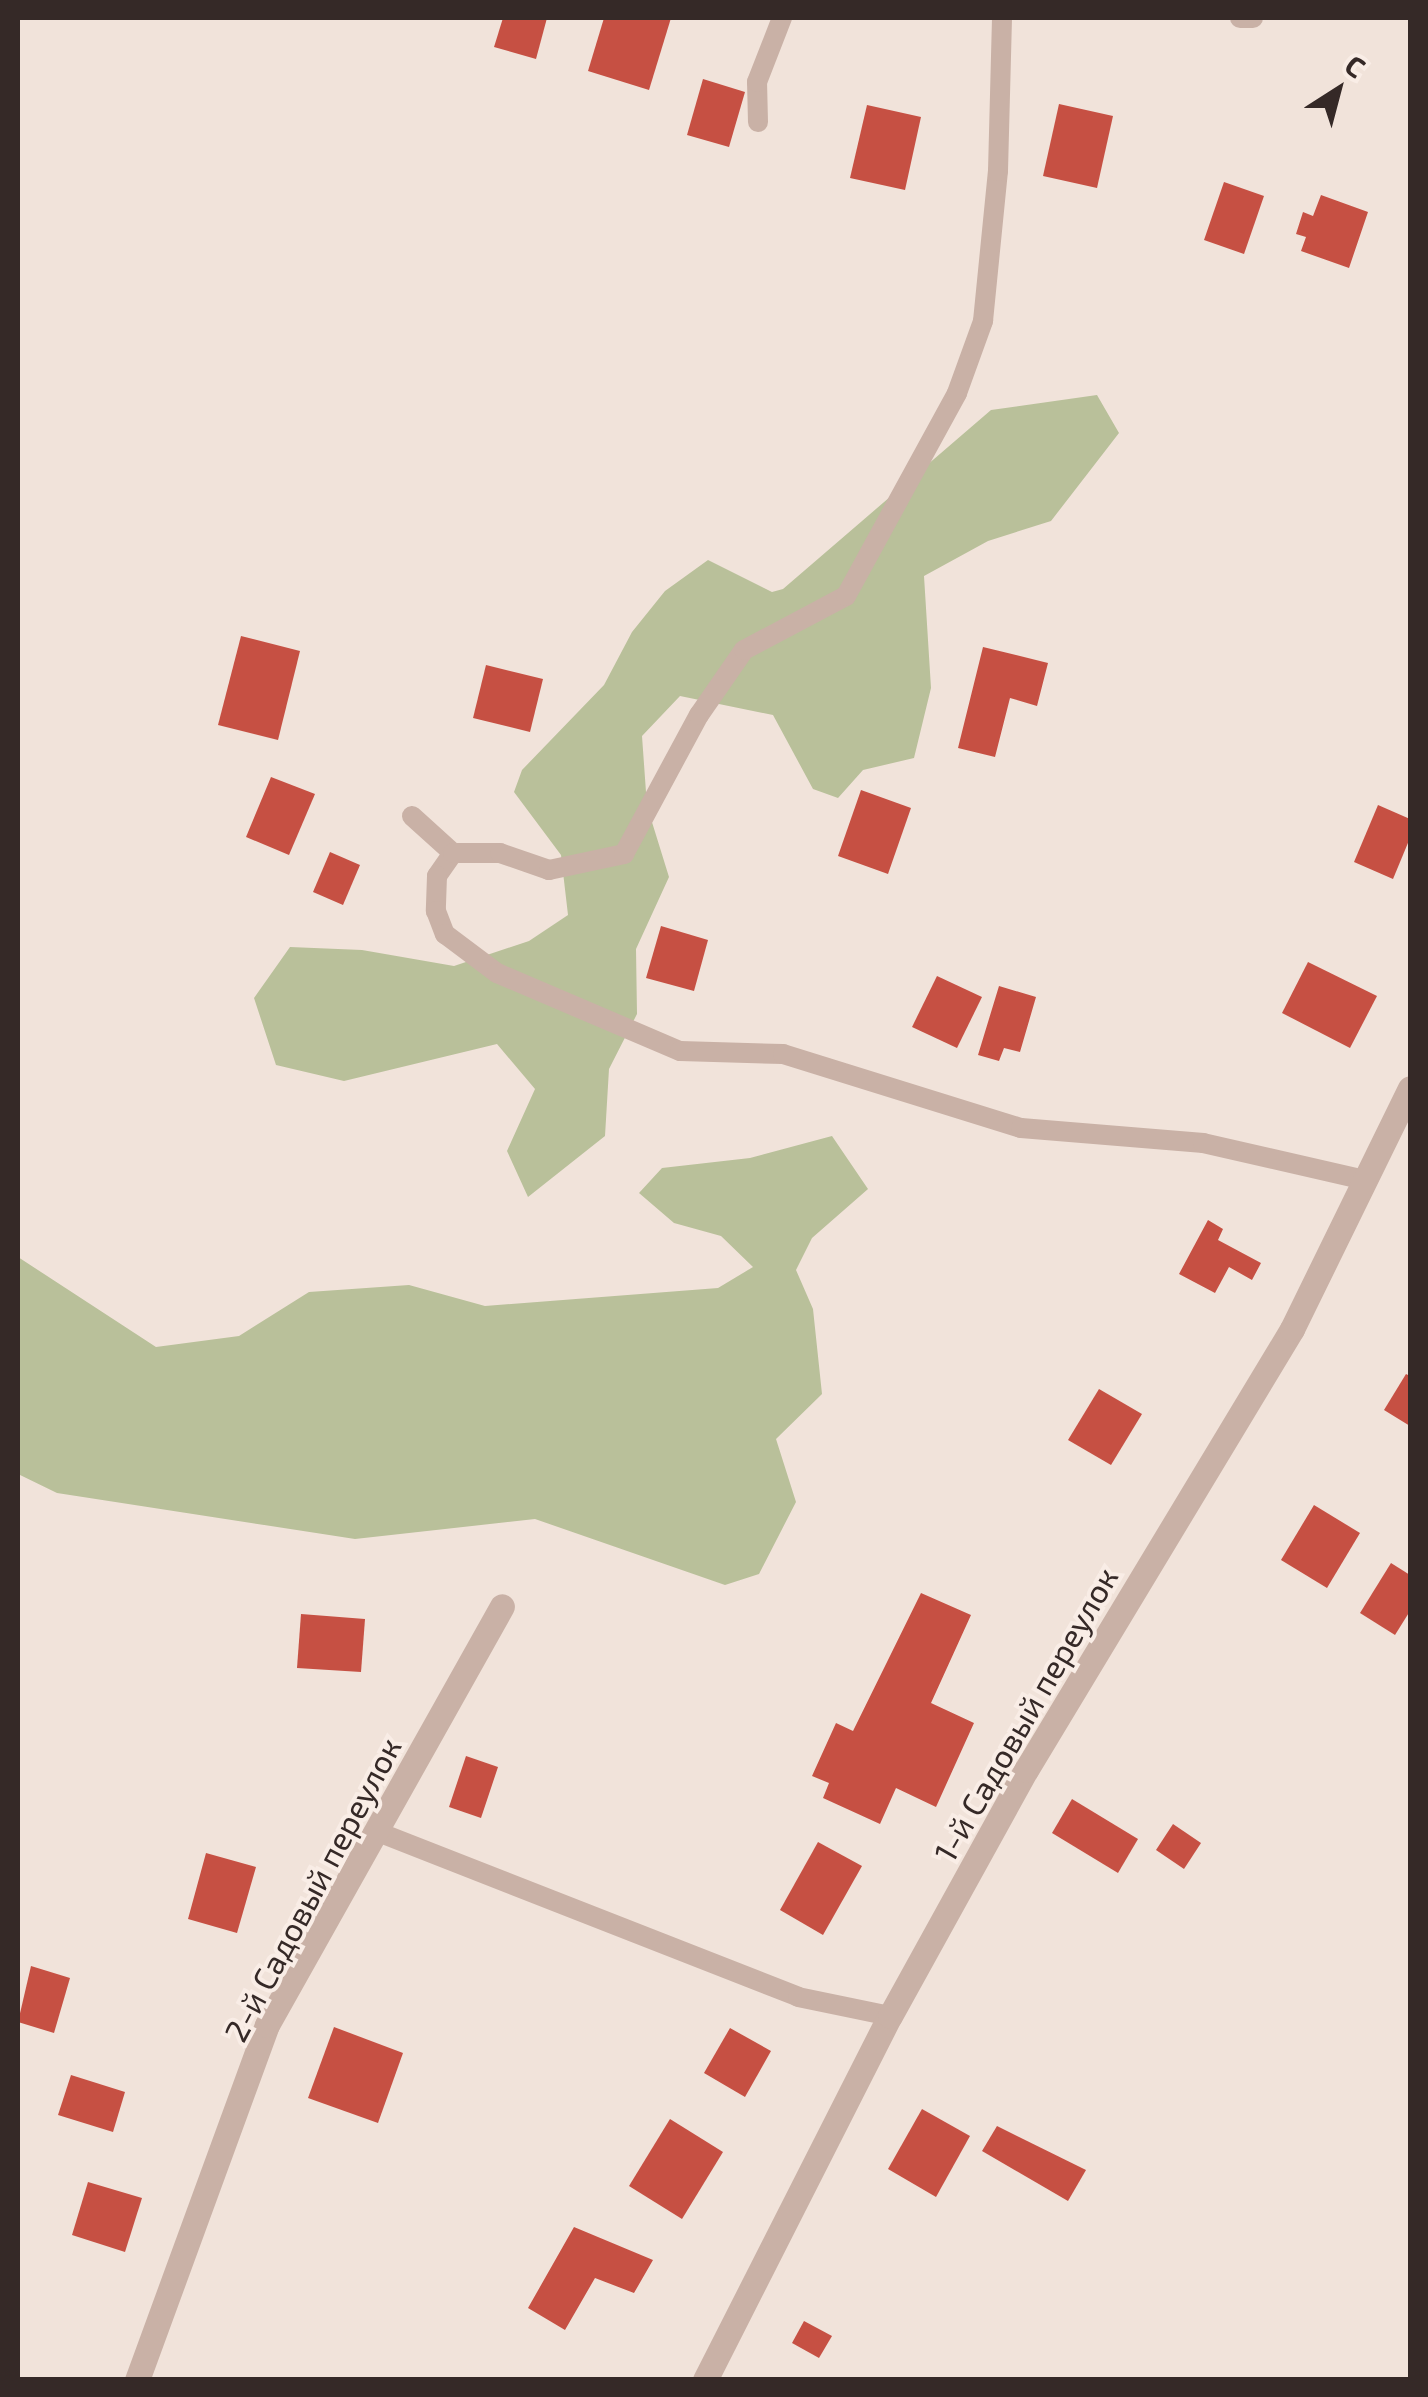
<!DOCTYPE html>
<html>
<head>
<meta charset="utf-8">
<style>
	body { margin:0 }
	#map { position:relative; width:1428px; height:2397px; overflow:hidden; background:#f1e3da; font-family:"Exo 2",sans-serif }
	div>[style] { position:absolute }
	.green>* { inset:0; background:#b9c09a }
	.building>* { inset:0; background:#c65043 }
	.service>* { height:20px; margin:-10px; padding:0 10px; transform-origin:10px; border-radius:10px; background:#c9b1a6 }
	.minor>* { height:25px; margin:-12.5px; padding:0 12.5px; transform-origin:12.5px; border-radius:12.5px; background:#c9b1a6 }
	span { translate:-50% -50%; white-space:nowrap; text-align:center; line-height:1.15; -webkit-text-stroke:8px #f9ede6; paint-order:stroke }
	.street-label { font-size:32px; color:#352927 }
	.frame { position:absolute; inset:0; border:20px solid #352927; pointer-events:none }
	.north { position:absolute; left:1288px; top:40px; width:100px; height:100px; -webkit-text-stroke:8px #f9ede6; paint-order:stroke; rotate:36deg; font-size:28px; font-weight:700; line-height:40px; text-align:center; color:#352927 }
	.north::after { content:''; display:block; margin:auto; width:35px; height:45px; background:#352927; clip-path:polygon(50% 0,100% 100%,50% 72%,0 100%) }
</style>
</head>
<body>
<div id="map">
	<div class="green">
		<i style="clip-path:polygon(1097px 395px,1119px 433px,1051px 521px,988px 541px,924px 576px,931px 688px,914px 758px,863px 770px,838px 798px,813px 789px,773px 715px,680px 696px,642px 736px,647px 806px,669px 877px,636px 949px,637px 1014px,609px 1069px,605px 1136px,528px 1197px,507px 1151px,535px 1089px,497px 1044px,344px 1081px,276px 1065px,254px 998px,290px 947px,362px 950px,454px 966px,529px 941px,568px 915px,561px 855px,514px 792px,522px 770px,604px 685px,632px 632px,665px 591px,708px 560px,772px 592px,783px 589px,991px 410px)"></i>
		<i style="clip-path:polygon(832px 1136px,868px 1189px,812px 1238px,796px 1270px,813px 1309px,822px 1394px,776px 1439px,796px 1502px,759px 1574px,725px 1585px,535px 1519px,355px 1539px,57px 1493px,18px 1474px,18px 1257px,156px 1347px,239px 1336px,309px 1292px,409px 1285px,485px 1306px,718px 1288px,753px 1267px,721px 1236px,674px 1223px,639px 1193px,662px 1168px,750px 1158px)"></i>
	</div>
	<div class="building">
		<i style="clip-path:polygon(503px 18px,547px 18px,536px 59px,494px 47px)"></i>
		<i style="clip-path:polygon(604px 18px,671px 18px,649px 90px,588px 71px)"></i>
		<i style="clip-path:polygon(703px 79px,745px 92px,729px 147px,687px 135px)"></i>
		<i style="clip-path:polygon(1059px 104px,1113px 116px,1097px 188px,1043px 176px)"></i>
		<i style="clip-path:polygon(867px 105px,921px 117px,905px 190px,850px 178px)"></i>
		<i style="clip-path:polygon(1224px 182px,1264px 196px,1244px 254px,1204px 240px)"></i>
		<i style="clip-path:polygon(1321px 195px,1368px 212px,1349px 268px,1301px 251px,1306px 237px,1296px 234px,1303px 212px,1313px 216px)"></i>
		<i style="clip-path:polygon(241px 636px,300px 651px,278px 740px,218px 725px)"></i>
		<i style="clip-path:polygon(983px 647px,1048px 663px,1037px 706px,1010px 698px,995px 757px,958px 748px)"></i>
		<i style="clip-path:polygon(486px 665px,543px 679px,530px 732px,473px 718px)"></i>
		<i style="clip-path:polygon(271px 777px,315px 794px,289px 855px,246px 837px)"></i>
		<i style="clip-path:polygon(861px 790px,911px 808px,888px 874px,838px 856px)"></i>
		<i style="clip-path:polygon(1378px 805px,1410px 819px,1410px 838px,1393px 879px,1354px 862px)"></i>
		<i style="clip-path:polygon(330px 852px,360px 865px,343px 905px,313px 892px)"></i>
		<i style="clip-path:polygon(661px 926px,708px 940px,694px 991px,646px 978px)"></i>
		<i style="clip-path:polygon(1308px 962px,1377px 996px,1350px 1048px,1282px 1013px)"></i>
		<i style="clip-path:polygon(937px 976px,982px 997px,957px 1048px,912px 1027px)"></i>
		<i style="clip-path:polygon(999px 986px,1036px 997px,1020px 1052px,1004px 1048px,999px 1061px,978px 1055px)"></i>
		<i style="clip-path:polygon(1208px 1220px,1223px 1229px,1218px 1240px,1261px 1263px,1252px 1280px,1229px 1267px,1215px 1293px,1179px 1274px)"></i>
		<i style="clip-path:polygon(1406px 1374px,1410px 1376px,1410px 1426px,1384px 1410px)"></i>
		<i style="clip-path:polygon(1099px 1389px,1142px 1414px,1111px 1465px,1068px 1440px)"></i>
		<i style="clip-path:polygon(1314px 1505px,1360px 1533px,1327px 1588px,1281px 1560px)"></i>
		<i style="clip-path:polygon(1391px 1563px,1410px 1575px,1410px 1611px,1395px 1635px,1360px 1613px)"></i>
		<i style="clip-path:polygon(921px 1593px,971px 1615px,931px 1703px,974px 1723px,936px 1807px,896px 1788px,880px 1824px,823px 1798px,829px 1783px,812px 1776px,836px 1723px,853px 1731px)"></i>
		<i style="clip-path:polygon(301px 1614px,365px 1619px,361px 1672px,297px 1668px)"></i>
		<i style="clip-path:polygon(466px 1756px,498px 1767px,481px 1818px,449px 1807px)"></i>
		<i style="clip-path:polygon(1072px 1799px,1138px 1839px,1118px 1873px,1052px 1833px)"></i>
		<i style="clip-path:polygon(1173px 1824px,1201px 1843px,1184px 1869px,1156px 1850px)"></i>
		<i style="clip-path:polygon(818px 1842px,862px 1866px,823px 1935px,780px 1910px)"></i>
		<i style="clip-path:polygon(206px 1853px,256px 1867px,237px 1933px,188px 1919px)"></i>
		<i style="clip-path:polygon(31px 1966px,70px 1978px,54px 2033px,18px 2022px)"></i>
		<i style="clip-path:polygon(334px 2027px,403px 2053px,378px 2123px,308px 2098px)"></i>
		<i style="clip-path:polygon(730px 2028px,771px 2051px,745px 2097px,704px 2073px)"></i>
		<i style="clip-path:polygon(71px 2075px,125px 2092px,113px 2132px,58px 2115px)"></i>
		<i style="clip-path:polygon(922px 2109px,970px 2136px,936px 2197px,888px 2169px)"></i>
		<i style="clip-path:polygon(670px 2119px,723px 2152px,682px 2219px,629px 2186px)"></i>
		<i style="clip-path:polygon(997px 2126px,1086px 2170px,1068px 2201px,982px 2151px)"></i>
		<i style="clip-path:polygon(88px 2182px,142px 2198px,125px 2252px,72px 2235px)"></i>
		<i style="clip-path:polygon(574px 2227px,653px 2260px,634px 2293px,595px 2278px,565px 2330px,528px 2308px)"></i>
		<i style="clip-path:polygon(804px 2321px,832px 2336px,819px 2358px,792px 2343px)"></i>
	</div>
	<div class="service">
		<i style="left:1240px;top:18px;width:13px"></i>
		<i style="left:758px;top:122px;width:40px;rotate:-91.4deg"></i>
		<i style="left:757px;top:82px;width:69px;rotate:-68.7deg"></i>
		<i style="left:412px;top:816px;width:55px;rotate:42.1deg"></i>
		<i style="left:453px;top:853px;width:28px;rotate:125deg"></i>
		<i style="left:437px;top:876px;width:35px;rotate:92deg"></i>
		<i style="left:436px;top:911px;width:25px;rotate:69deg"></i>
		<i style="left:445px;top:934px;width:65px;rotate:36.9deg"></i>
		<i style="left:497px;top:973px;width:199px;rotate:23.1deg"></i>
		<i style="left:680px;top:1051px;width:103px;rotate:1.7deg"></i>
		<i style="left:783px;top:1054px;width:249px;rotate:17.3deg"></i>
		<i style="left:1021px;top:1128px;width:183px;rotate:4.7deg"></i>
		<i style="left:1203px;top:1143px;width:166px;rotate:12.9deg"></i>
		<i style="left:453px;top:853px;width:47px"></i>
		<i style="left:500px;top:853px;width:52px;rotate:19.1deg"></i>
		<i style="left:549px;top:870px;width:77px;rotate:-12deg"></i>
		<i style="left:624px;top:854px;width:158px;rotate:-61.7deg"></i>
		<i style="left:699px;top:715px;width:79px;rotate:-55.3deg"></i>
		<i style="left:744px;top:650px;width:115px;rotate:-27.9deg"></i>
		<i style="left:846px;top:596px;width:231px;rotate:-61.3deg"></i>
		<i style="left:957px;top:393px;width:77px;rotate:-70.1deg"></i>
		<i style="left:983px;top:321px;width:151px;rotate:-84.3deg"></i>
		<i style="left:998px;top:171px;width:153px;rotate:-88.5deg"></i>
		<i style="left:378px;top:1832px;width:451px;rotate:21.4deg"></i>
		<i style="left:798px;top:1997px;width:94px;rotate:11.7deg"></i>
	</div>
	<div class="minor">
		<i style="left:137px;top:2380px;width:378px;rotate:-69.9deg"></i>
		<i style="left:267px;top:2025px;width:480px;rotate:-60.7deg"></i>
		<i style="left:705px;top:2380px;width:408px;rotate:-63.1deg"></i>
		<i style="left:890px;top:2016px;width:281px;rotate:-61.1deg"></i>
		<i style="left:1026px;top:1770px;width:515px;rotate:-58.9deg"></i>
		<i style="left:1292px;top:1329px;width:268px;rotate:-63.9deg"></i>
	</div>
	<div class="street-label">
		<span style="left:1025px;top:1714px;rotate:-60deg">1-й Садовый переулок</span>
		<span style="left:312px;top:1889px;rotate:-62deg">2-й Садовый переулок</span>
	</div>
	<div class="frame"></div>
	<div class="north">С</div>
</div>
</body>
</html>
